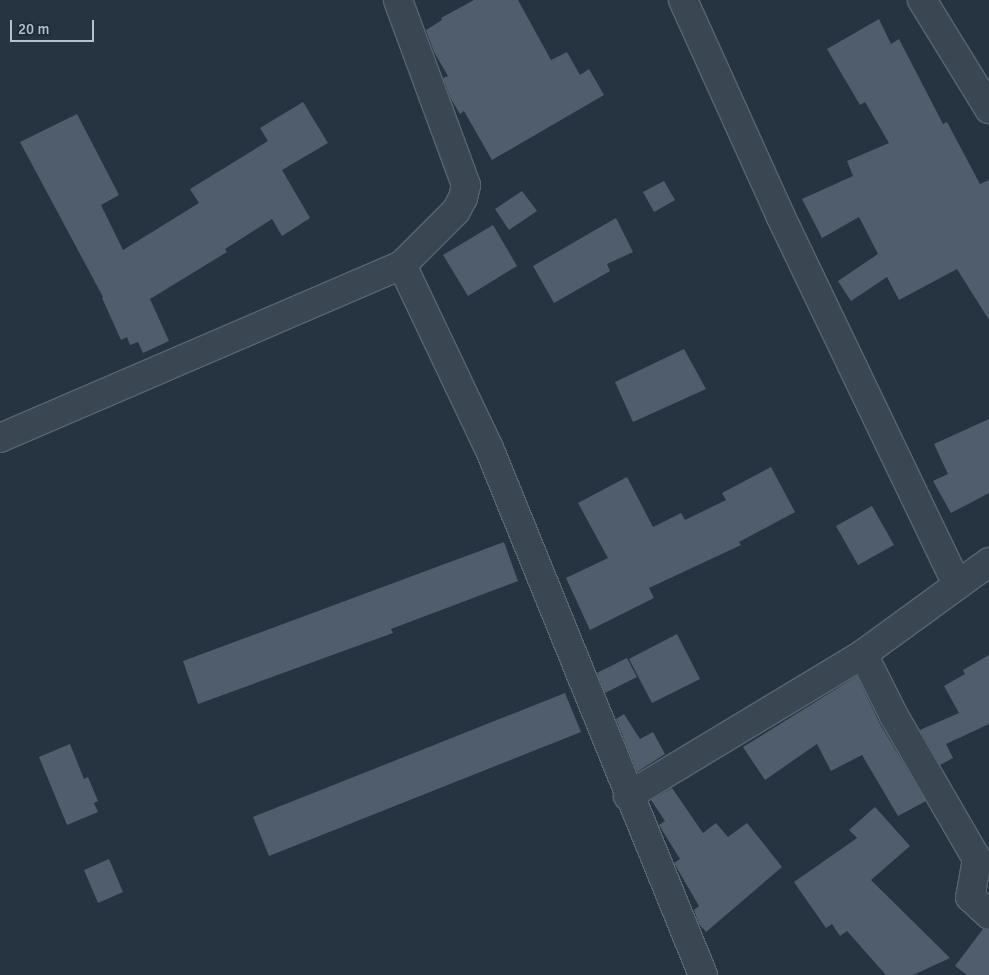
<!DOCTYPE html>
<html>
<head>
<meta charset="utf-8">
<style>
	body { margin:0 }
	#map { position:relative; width:989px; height:975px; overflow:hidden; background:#263442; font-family:Signika,sans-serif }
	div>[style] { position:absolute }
	.building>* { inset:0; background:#4f5d6d }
	.roads { filter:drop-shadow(1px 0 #58646f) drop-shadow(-1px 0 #58646f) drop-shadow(0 1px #58646f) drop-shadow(0 -1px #58646f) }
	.minor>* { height:28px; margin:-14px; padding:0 14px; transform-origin:14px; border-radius:14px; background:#3a4652 }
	span { translate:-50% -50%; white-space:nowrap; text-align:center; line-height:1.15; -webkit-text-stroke:5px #1f2b37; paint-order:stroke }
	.scale { position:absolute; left:10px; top:20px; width:84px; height:22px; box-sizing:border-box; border:2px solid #b7c1cc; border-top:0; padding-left:6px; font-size:15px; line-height:18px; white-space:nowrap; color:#b7c1cc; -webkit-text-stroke:4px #1f2b37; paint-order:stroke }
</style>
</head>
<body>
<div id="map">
	<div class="building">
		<i style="clip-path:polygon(474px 0,518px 0,551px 60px,567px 52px,580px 75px,589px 69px,604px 95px,492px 160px,464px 111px,460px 114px,451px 99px,443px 78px,448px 76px,434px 52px,426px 30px,442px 20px,441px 18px)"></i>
		<i style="clip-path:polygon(879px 19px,891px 44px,899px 39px,943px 124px,947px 122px,980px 184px,989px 180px,989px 320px,957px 269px,899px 300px,887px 277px,851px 301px,838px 281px,878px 254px,859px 217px,822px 238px,802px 199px,853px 176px,847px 161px,889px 143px,865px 102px,860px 105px,827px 49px)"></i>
		<i style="clip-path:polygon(303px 102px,328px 143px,282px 170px,310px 218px,282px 236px,272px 219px,225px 249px,227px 252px,150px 299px,169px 341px,143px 353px,138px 342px,130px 345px,127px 337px,121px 340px,102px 298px,103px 297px,20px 142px,77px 114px,119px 195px,101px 205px,123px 250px,199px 203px,190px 189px,268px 141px,260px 128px)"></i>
		<i style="clip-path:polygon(664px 181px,675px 200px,654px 212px,643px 192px)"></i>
		<i style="clip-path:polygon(522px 191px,537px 211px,509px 230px,495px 209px)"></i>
		<i style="clip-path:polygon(616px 218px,633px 252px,607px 264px,610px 271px,554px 303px,533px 266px)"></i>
		<i style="clip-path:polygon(493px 225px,517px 266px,468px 296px,443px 255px)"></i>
		<i style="clip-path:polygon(684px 349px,706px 389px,633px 422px,615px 382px)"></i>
		<i style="clip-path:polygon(989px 419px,989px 493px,951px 513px,933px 481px,948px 474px,934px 444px)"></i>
		<i style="clip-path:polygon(771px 467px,795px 512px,739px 542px,741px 545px,649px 588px,654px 598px,590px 630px,566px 578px,608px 558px,578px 503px,627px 477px,653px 527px,681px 513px,685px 520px,726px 500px,722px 493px)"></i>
		<i style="clip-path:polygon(872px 506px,894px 545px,858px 565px,836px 526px)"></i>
		<i style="clip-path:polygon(504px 542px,518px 581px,391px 629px,393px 633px,198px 704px,183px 661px)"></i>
		<i style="clip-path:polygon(677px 634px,700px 679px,652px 703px,629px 659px)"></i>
		<i style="clip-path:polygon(989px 655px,989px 724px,946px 744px,953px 758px,940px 765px,920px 730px,959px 713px,944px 686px,965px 674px,963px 670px)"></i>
		<i style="clip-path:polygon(627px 658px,637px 677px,605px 693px,597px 673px)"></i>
		<i style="clip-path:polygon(857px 676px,880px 724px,926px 801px,898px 816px,862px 755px,831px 771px,817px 744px,765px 780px,743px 747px)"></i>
		<i style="clip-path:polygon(565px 693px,581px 732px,269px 856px,253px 817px)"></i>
		<i style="clip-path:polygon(624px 714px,640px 739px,653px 732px,665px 754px,637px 772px,616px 719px)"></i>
		<i style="clip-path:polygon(70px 744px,84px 779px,88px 777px,98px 801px,94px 803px,98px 812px,67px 825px,39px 757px)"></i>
		<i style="clip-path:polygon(672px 788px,703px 833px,716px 823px,728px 837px,747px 823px,782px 867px,706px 932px,699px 924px,694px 910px,699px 906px,674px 863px,680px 859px,659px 825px,665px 821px,651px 800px)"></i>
		<i style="clip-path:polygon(875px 807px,910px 846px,871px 880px,950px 958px,913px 975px,886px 975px,847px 931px,840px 936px,832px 924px,826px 928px,794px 882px,857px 838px,849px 830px)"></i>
		<i style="clip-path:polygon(109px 859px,123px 892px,98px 903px,84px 870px)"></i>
		<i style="clip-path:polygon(983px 929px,989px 930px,989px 975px,967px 975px,955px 966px)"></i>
	</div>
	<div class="roads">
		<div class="minor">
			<i style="left:683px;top:0;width:236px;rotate:65.7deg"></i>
			<i style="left:780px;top:215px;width:410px;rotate:64.4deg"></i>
			<i style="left:922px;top:0;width:128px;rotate:58.4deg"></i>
			<i style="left:402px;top:265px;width:203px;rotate:64.6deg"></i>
			<i style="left:489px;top:448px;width:569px;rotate:67.9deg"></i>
			<i style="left:0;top:438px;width:438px;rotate:-23.3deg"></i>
			<i style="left:402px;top:265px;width:76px;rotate:-45deg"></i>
			<i style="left:456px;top:211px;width:15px;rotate:-62deg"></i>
			<i style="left:463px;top:198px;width:13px;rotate:-77deg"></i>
			<i style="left:466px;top:185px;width:197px;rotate:-110.2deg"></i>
			<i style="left:863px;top:654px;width:69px;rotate:63.4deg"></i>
			<i style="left:894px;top:716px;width:165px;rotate:59.9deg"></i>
			<i style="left:977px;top:859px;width:39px;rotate:100deg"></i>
			<i style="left:970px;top:897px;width:26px;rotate:43deg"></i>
			<i style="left:628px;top:796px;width:275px;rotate:-31.1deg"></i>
			<i style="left:863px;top:654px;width:156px;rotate:-36.1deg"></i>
		</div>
	</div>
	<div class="scale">20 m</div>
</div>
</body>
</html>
